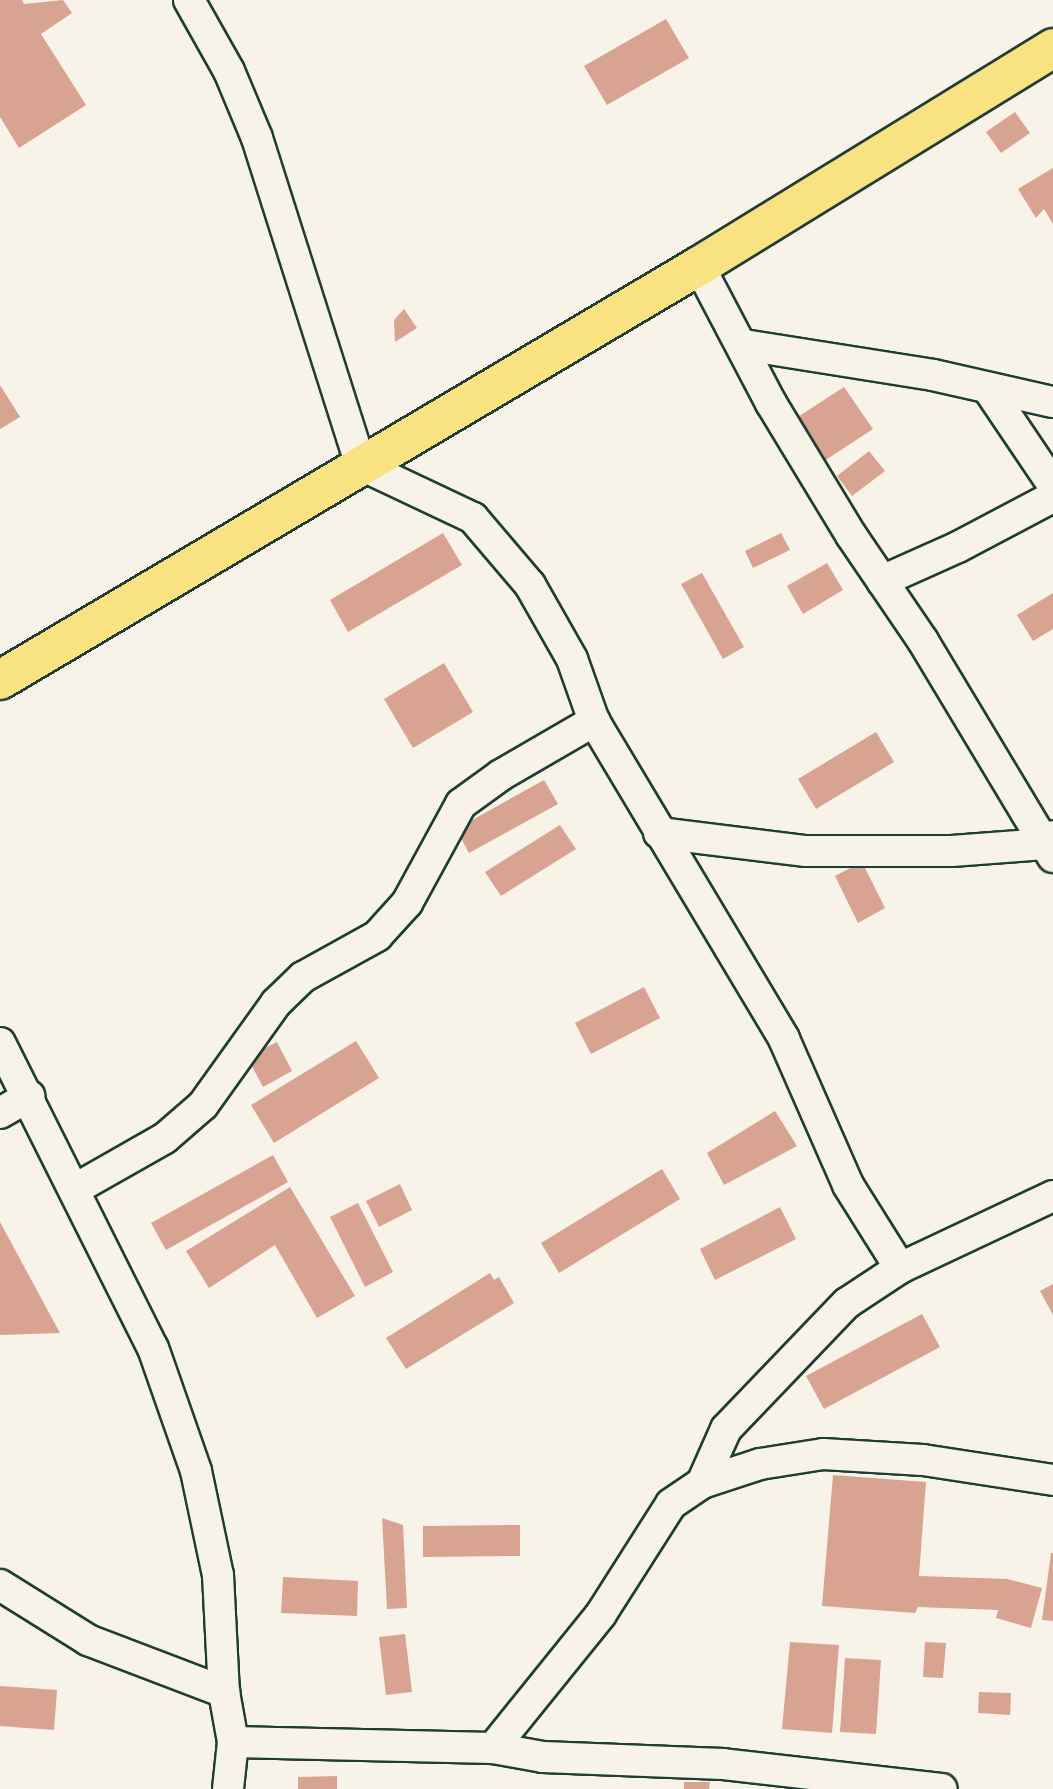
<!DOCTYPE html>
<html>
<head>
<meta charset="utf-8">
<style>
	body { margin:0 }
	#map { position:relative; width:1053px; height:1789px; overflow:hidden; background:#f7f3e8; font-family:"Balsamiq Sans",sans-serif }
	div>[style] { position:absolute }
	.building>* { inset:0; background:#d9a391 }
	.roads { filter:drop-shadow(2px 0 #1f3d34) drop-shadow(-2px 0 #1f3d34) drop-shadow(0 2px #1f3d34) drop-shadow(0 -2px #1f3d34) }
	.minor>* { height:30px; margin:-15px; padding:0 15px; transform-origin:15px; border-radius:15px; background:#f7f3e8 }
	.major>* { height:38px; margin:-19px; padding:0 19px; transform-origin:19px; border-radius:19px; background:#f8e281 }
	span { translate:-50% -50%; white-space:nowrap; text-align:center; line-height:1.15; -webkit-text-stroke:5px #f7f3e8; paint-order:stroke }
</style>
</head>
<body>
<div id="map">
	<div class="building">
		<i style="clip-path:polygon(0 0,22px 0,24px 4px,63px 0,72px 13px,41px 34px,86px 105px,19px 148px,0 117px)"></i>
		<i style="clip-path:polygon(666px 19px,689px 58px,607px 105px,584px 66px)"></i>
		<i style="clip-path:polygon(1015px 112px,1030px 133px,1001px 153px,986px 132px)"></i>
		<i style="clip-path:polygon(1053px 168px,1053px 224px,1044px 209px,1036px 218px,1018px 189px)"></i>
		<i style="clip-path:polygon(404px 309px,417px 328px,395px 342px,394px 320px)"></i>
		<i style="clip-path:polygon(0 385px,20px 417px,0 429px)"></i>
		<i style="clip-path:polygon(844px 387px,873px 429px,815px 467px,787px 424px)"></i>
		<i style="clip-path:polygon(869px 451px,885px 471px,852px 496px,837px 476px)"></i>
		<i style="clip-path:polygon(443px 533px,462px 565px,348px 632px,330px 600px)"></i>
		<i style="clip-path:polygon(781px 533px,790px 550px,753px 568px,745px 551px)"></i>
		<i style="clip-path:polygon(827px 563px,843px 590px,803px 614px,787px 586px)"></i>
		<i style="clip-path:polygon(702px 573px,744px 647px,723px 659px,681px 584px)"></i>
		<i style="clip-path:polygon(1053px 593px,1053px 629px,1033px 641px,1017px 615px)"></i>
		<i style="clip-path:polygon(444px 663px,473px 712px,413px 748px,384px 699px)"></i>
		<i style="clip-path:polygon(876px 732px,894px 762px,816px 809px,798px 779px)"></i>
		<i style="clip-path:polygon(544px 780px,558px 804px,469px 853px,456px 829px)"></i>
		<i style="clip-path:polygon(560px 825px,576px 849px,501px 896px,485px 872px)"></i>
		<i style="clip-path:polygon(862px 862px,885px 908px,858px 923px,835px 876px)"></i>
		<i style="clip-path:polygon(644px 987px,660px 1018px,591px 1054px,575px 1023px)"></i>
		<i style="clip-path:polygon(356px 1041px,379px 1078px,274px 1143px,251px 1105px)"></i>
		<i style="clip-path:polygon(277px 1042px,292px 1071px,263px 1087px,247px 1057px)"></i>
		<i style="clip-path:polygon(775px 1111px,797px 1146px,724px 1185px,707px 1153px)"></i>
		<i style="clip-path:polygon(273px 1155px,288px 1182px,166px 1250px,151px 1223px)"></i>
		<i style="clip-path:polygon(662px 1169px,680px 1199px,559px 1273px,541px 1243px)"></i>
		<i style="clip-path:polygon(400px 1184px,412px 1210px,379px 1227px,366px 1201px)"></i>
		<i style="clip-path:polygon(290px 1187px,355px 1296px,317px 1318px,275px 1245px,209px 1288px,186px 1251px)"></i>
		<i style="clip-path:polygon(358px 1203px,393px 1272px,365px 1287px,330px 1217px)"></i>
		<i style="clip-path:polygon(780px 1207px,796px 1239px,715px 1280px,700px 1249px)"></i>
		<i style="clip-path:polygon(0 1222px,60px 1333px,0 1335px)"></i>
		<i style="clip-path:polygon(490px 1273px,494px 1280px,499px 1277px,514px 1303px,406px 1369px,386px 1338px)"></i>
		<i style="clip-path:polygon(1053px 1284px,1053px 1315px,1040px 1291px)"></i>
		<i style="clip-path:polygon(922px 1314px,940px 1347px,824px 1409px,806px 1376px)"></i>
		<i style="clip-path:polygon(833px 1475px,926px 1482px,919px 1576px,1007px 1579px,1042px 1588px,1031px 1628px,996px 1618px,998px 1610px,918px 1607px,915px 1613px,822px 1606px)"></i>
		<i style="clip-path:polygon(382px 1518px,403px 1525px,407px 1608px,387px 1609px)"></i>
		<i style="clip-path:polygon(520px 1525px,520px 1556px,423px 1557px,423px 1526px)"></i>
		<i style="clip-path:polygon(1051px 1553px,1053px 1553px,1053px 1621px,1042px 1620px)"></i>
		<i style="clip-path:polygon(283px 1577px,358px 1581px,357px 1616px,281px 1613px)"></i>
		<i style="clip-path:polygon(405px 1634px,412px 1692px,386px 1695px,379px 1637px)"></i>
		<i style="clip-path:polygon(790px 1642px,839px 1645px,832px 1733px,782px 1729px)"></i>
		<i style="clip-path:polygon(925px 1642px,946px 1643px,943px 1678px,923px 1677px)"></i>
		<i style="clip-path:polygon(845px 1658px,881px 1660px,876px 1734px,840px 1732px)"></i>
		<i style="clip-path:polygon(0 1686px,57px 1690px,54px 1730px,0 1726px)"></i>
		<i style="clip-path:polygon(979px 1692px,1011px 1693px,1010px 1715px,978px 1713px)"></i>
		<i style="clip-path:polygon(337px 1776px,337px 1789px,298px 1789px,298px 1777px)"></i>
		<i style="clip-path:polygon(684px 1782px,710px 1782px,709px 1789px,684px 1789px)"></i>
	</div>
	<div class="roads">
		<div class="minor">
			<i style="left:189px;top:0;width:81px;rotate:60.6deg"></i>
			<i style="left:229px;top:71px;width:73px;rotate:67.3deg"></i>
			<i style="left:257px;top:138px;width:343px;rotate:72.4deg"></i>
			<i style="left:361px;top:465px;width:124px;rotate:25.3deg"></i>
			<i style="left:473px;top:518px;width:88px;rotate:49.6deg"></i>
			<i style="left:530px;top:585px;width:85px;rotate:60.4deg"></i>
			<i style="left:572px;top:659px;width:66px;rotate:70.5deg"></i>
			<i style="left:594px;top:721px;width:370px;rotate:59.1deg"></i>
			<i style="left:784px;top:1039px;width:159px;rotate:66.3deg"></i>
			<i style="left:848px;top:1185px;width:98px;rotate:57.9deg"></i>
			<i style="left:699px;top:266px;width:155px;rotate:62.3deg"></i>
			<i style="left:771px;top:403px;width:154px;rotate:58.8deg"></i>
			<i style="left:851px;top:535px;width:128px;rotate:55.8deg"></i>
			<i style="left:923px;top:641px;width:252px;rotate:59deg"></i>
			<i style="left:744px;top:345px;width:191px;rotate:9deg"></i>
			<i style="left:933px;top:375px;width:123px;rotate:12.7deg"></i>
			<i style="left:989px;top:390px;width:115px;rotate:56deg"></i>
			<i style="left:882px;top:581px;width:83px;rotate:-24.1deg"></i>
			<i style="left:958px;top:547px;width:107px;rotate:-27.8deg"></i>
			<i style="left:659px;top:833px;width:148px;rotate:7deg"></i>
			<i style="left:806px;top:851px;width:146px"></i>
			<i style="left:952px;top:851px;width:93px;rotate:-4.3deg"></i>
			<i style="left:1045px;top:844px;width:11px;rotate:-45deg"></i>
			<i style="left:0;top:1043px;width:341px;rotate:63.4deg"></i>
			<i style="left:153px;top:1348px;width:130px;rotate:70.7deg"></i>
			<i style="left:196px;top:1471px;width:106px;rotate:78.1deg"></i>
			<i style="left:218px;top:1575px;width:117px;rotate:87.1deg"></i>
			<i style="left:224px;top:1692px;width:51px;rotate:79.8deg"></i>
			<i style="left:233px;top:1742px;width:47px;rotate:96.1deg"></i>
			<i style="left:0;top:1113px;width:34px;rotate:-30deg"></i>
			<i style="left:77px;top:1188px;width:101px;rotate:-29.6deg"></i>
			<i style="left:165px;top:1138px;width:50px;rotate:-41deg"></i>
			<i style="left:203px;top:1105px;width:125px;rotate:-54.4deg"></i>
			<i style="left:276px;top:1003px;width:37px;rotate:-44deg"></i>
			<i style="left:303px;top:977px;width:85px;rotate:-29deg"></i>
			<i style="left:377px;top:936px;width:45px;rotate:-47.7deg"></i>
			<i style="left:407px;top:903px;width:113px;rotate:-61.4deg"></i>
			<i style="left:461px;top:804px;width:49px;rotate:-35.9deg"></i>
			<i style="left:501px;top:775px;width:108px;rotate:-30.1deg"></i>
			<i style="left:702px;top:1483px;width:59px;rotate:-66deg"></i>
			<i style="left:726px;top:1429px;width:175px;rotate:-46.2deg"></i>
			<i style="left:847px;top:1303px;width:64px;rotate:-33.4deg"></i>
			<i style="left:900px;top:1268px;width:169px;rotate:-25.2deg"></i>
			<i style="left:0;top:1585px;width:104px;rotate:32deg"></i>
			<i style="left:88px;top:1640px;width:146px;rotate:20.9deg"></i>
			<i style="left:233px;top:1742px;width:260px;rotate:1.3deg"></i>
			<i style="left:493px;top:1748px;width:51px;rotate:10.2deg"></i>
			<i style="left:543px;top:1757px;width:180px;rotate:2.2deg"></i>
			<i style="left:723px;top:1764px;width:220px;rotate:6.5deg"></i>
			<i style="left:493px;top:1748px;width:172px;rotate:-51.1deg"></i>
			<i style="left:601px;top:1614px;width:130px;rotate:-57.5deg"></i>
			<i style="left:671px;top:1504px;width:37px;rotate:-34deg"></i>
			<i style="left:702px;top:1483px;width:61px;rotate:-18.1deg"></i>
			<i style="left:760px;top:1464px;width:64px;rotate:-9deg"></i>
			<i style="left:823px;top:1454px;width:100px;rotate:3.4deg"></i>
			<i style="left:923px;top:1460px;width:132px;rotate:8.7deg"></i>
		</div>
		<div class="major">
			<i style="left:0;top:680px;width:812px;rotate:-30.64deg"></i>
			<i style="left:699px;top:266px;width:416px;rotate:-31.6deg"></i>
		</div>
	</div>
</div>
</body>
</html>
